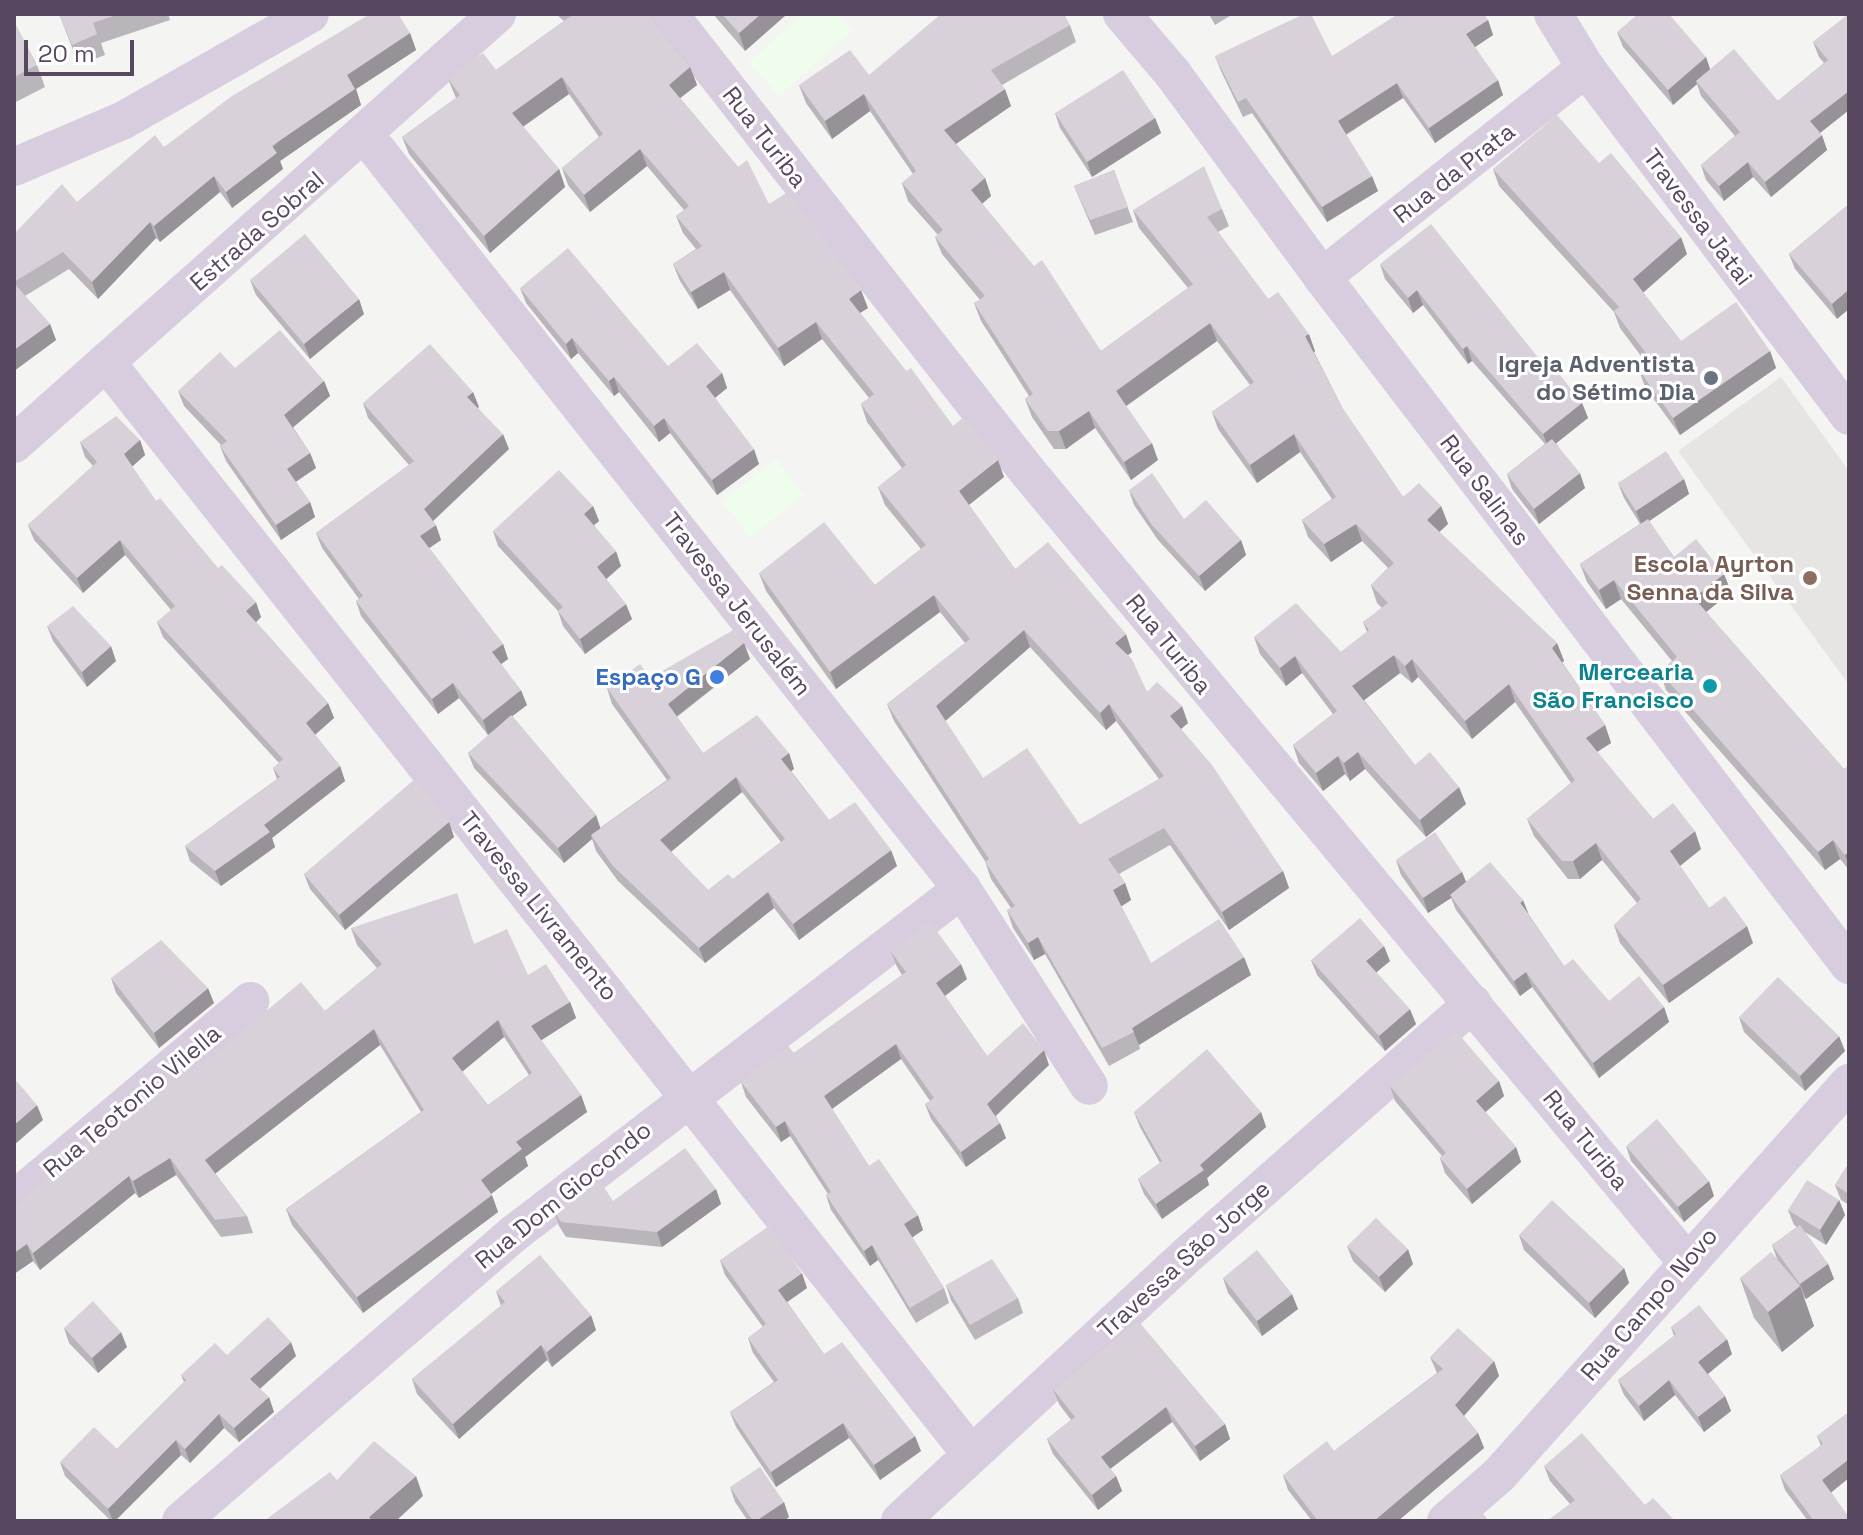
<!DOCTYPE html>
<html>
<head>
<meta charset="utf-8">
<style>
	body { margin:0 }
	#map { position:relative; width:1863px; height:1535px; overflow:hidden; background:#f4f4f2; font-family:"Space Grotesk",sans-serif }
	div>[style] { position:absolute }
	.commercial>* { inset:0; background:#effdec }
	.education>* { inset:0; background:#e6e5e4 }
	.minor>* { height:38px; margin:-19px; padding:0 19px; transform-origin:19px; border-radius:19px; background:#d8cdde }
	.wall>* { inset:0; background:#bab4bb }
	.shaded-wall>* { inset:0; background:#979298 }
	.building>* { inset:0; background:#d8d1d9 }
	.dots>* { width:22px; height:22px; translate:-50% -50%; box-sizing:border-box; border:4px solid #fff; border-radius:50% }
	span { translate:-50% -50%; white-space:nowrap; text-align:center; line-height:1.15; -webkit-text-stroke:6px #fff; paint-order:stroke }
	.street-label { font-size:24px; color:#574860 }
	.worship-label { font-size:24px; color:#5b616d; font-weight:700 }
	.right { translate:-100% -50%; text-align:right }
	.education-label { font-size:24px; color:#785e54; font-weight:700 }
	.culture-label { font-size:24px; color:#0d838f; font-weight:700 }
	.shop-label { font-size:24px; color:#366cbe; font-weight:700 }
	.frame { position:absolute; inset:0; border:16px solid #574860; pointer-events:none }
	.scale { position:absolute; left:24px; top:40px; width:110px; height:36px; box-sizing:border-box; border:4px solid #574860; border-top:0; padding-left:10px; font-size:24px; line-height:28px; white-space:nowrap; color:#574860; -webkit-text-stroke:6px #fff; paint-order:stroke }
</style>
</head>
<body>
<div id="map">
	<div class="commercial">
		<i style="clip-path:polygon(802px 14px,838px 14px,853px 30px,779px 96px,749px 62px)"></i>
		<i style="clip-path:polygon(776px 459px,804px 495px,750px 537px,722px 501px)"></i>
	</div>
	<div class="education">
		<i style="clip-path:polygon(1781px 377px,1849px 471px,1849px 685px,1678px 451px)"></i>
	</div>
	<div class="minor">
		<i style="left:669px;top:14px;width:582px;rotate:51.91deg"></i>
		<i style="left:1028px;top:472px;width:1027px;rotate:50.17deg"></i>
		<i style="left:1122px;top:14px;width:79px;rotate:49.6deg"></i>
		<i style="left:1173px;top:74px;width:252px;rotate:53.7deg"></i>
		<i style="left:1322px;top:277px;width:867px;rotate:52.55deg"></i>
		<i style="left:1553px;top:14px;width:63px;rotate:58.6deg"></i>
		<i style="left:1586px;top:68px;width:436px;rotate:52.9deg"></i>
		<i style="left:366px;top:136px;width:960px;rotate:51.64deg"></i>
		<i style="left:962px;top:889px;width:234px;rotate:57.2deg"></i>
		<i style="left:14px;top:167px;width:117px;rotate:-23.1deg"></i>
		<i style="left:122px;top:121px;width:216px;rotate:-29.6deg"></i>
		<i style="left:1322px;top:277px;width:337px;rotate:-38.4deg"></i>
		<i style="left:106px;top:362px;width:1392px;rotate:51.62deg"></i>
		<i style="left:14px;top:444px;width:647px;rotate:-41.68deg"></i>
		<i style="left:14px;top:1200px;width:309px;rotate:-40.1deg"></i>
		<i style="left:181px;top:1521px;width:442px;rotate:-40.8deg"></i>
		<i style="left:516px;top:1232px;width:563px;rotate:-37.56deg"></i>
		<i style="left:900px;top:1521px;width:399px;rotate:-42.8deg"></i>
		<i style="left:1193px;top:1250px;width:373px;rotate:-41.4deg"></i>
		<i style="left:1446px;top:1521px;width:70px;rotate:-41deg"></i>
		<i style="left:1499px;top:1475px;width:526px;rotate:-48.24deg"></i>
	</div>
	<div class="wall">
		<i style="clip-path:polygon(59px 14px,168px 14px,170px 20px,101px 43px,105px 55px,79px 65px)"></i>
		<i style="clip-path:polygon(evenodd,556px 14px,648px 14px,690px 67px,697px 85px,680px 98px,769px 204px,868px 308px,860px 313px,906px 371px,953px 426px,1004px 477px,969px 505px,1015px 569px,1132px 652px,1128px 655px,1147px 692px,1188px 723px,1181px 729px,1283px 871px,1289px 888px,1229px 930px,1170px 845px,1119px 874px,1125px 883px,1131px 900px,1121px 906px,1151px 963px,1251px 975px,1139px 1045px,1140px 1049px,1109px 1066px,1045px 954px,1034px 960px,1013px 928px,1007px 910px,1011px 908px,991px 879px,985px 861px,894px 721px,887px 704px,965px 643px,940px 612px,836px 689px,766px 591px,759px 573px,875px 585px,921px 549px,885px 505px,878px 487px,902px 468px,867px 422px,861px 404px,869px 398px,822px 339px,784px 366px,730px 290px,698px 309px,680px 281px,673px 264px,696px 249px,683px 233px,676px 216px,684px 210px,647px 166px,590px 212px,568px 185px,562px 168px,599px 137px,569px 94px,523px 127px,559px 169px,565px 187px,490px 253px,409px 154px,402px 137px,456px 98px,448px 79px,496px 70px,564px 21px,556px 14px,1030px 647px,1106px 730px,1116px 721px,1159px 779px,1080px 825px,983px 778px,945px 721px,1030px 647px)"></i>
		<i style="clip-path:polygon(713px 14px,787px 14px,745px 51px)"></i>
		<i style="clip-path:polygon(1209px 14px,1233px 14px,1215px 25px)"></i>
		<i style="clip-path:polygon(1849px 14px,1849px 110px,1820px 133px,1827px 150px,1771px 197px,1753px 177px,1724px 201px,1706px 180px,1701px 165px,1735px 136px,1701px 96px,1697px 84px,1673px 105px,1623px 47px,1617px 32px,1706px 57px,1710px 69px,1778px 101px,1824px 63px,1819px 57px,1813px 42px)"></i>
		<i style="clip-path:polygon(1488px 20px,1493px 35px,1475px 47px,1503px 95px,1435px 143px,1403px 98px,1346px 135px,1378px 191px,1327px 222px,1252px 113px,1243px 117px,1221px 71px,1215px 56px,1332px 56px)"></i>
		<i style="clip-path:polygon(14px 22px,37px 65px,45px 87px,14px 103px)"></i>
		<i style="clip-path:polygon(1070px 25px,1076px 42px,1002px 85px,1011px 106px,956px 144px,985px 178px,991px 196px,982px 204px,1101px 351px,1188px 288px,1139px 228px,1133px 210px,1222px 209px,1229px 226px,1218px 232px,1268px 299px,1315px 351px,1314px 352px,1343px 409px,1403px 497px,1441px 506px,1448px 524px,1439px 532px,1557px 643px,1564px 661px,1562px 662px,1605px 725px,1611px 743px,1597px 752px,1653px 819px,1701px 849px,1680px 866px,1709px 908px,1753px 943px,1669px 1003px,1620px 943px,1614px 925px,1637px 903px,1602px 860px,1580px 879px,1568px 879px,1534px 836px,1527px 819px,1571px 783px,1515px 702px,1472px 739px,1418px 677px,1412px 683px,1400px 673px,1364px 700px,1415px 765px,1466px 804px,1426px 837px,1365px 769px,1350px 781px,1345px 774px,1323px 791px,1299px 763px,1293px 745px,1333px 714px,1302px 673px,1286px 686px,1260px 654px,1254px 637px,1341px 652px,1367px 632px,1363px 622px,1382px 608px,1377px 603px,1371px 585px,1388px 568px,1362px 541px,1331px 562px,1308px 537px,1302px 520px,1332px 499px,1300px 452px,1257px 483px,1218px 429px,1212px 412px,1250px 385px,1217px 341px,1126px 406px,1158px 460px,1131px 480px,1095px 428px,1066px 449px,1054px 449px,1032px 417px,1025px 399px,1029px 396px,981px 321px,974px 303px,980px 300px,942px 254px,935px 237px,938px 235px,908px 201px,902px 183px,913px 174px,870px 111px,832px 139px,806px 103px,799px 85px,869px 75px)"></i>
		<i style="clip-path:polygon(410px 33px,416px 50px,356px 89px,361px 105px,280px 161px,283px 169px,232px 208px,220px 192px,160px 242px,156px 238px,98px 299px,69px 269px,25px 296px,50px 324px,56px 340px,14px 371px,14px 234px,77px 202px,164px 147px)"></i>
		<i style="clip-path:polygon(1055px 113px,1155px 118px,1161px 133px,1092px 177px,1060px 128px)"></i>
		<i style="clip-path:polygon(1599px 163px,1687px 254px,1643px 293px,1681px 341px,1770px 351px,1776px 368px,1680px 435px,1645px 387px,1639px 370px,1647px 364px,1620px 328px,1614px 312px,1499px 186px,1493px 169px)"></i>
		<i style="clip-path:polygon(1114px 170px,1133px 222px,1095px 235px,1074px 186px)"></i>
		<i style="clip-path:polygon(1849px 204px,1837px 319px,1795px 269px,1789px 254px)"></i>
		<i style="clip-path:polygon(1380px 264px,1548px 370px,1582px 403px,1588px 418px,1556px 443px,1585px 488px,1539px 524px,1512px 489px,1507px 474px,1545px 444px,1472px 361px,1468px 364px,1423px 305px,1413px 313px,1385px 279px)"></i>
		<i style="clip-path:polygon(250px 280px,364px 314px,310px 359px,256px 295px)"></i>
		<i style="clip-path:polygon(520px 288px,668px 366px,722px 373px,727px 388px,715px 398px,759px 464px,717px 495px,670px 433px,659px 442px,619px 392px,614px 396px,578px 353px,571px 359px,526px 303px)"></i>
		<i style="clip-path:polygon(235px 368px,324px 381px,330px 396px,293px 427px,310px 453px,316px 468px,296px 482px,310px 502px,315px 517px,281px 540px,226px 461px,220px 446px,221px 445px,184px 406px,178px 391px)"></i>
		<i style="clip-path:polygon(evenodd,473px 392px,478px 408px,509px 449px,433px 520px,441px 540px,429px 548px,503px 644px,508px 659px,501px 664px,527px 705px,512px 716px,596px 815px,600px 828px,667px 780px,612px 704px,607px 688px,650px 678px,744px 643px,750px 659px,677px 717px,703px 753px,789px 753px,794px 769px,791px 771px,829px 820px,897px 866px,799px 940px,774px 908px,705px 963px,618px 881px,596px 851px,592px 839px,564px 863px,474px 768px,468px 753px,496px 729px,488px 735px,459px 698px,438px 714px,361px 616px,356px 601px,359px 599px,322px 548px,316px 533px,409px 465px,368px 418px,363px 403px,473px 392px,742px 792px,781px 842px,733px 879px,708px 890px,671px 852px,742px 792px)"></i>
		<i style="clip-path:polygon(140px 440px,145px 455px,132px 467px,156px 501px,261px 617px,256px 622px,328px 703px,334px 718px,315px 735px,340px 766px,345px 781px,272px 838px,275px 847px,221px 886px,190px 861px,185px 846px,277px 779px,273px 768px,279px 763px,163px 637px,157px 622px,171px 610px,125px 555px,83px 593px,34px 540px,28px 525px,93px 466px,85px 457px,80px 442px)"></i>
		<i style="clip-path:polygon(1684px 479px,1689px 494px,1649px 521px,1674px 557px,1724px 574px,1731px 592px,1706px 612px,1844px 769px,1849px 766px,1849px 870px,1840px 859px,1825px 870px,1666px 690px,1660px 672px,1672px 661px,1621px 599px,1606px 609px,1587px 582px,1580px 564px,1640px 524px,1624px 498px,1618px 483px)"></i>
		<i style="clip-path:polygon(1129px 490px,1184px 519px,1241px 540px,1246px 555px,1205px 591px,1158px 540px,1134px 505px)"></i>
		<i style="clip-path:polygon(593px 506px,599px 521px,594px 525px,621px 566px,606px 579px,632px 619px,585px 654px,563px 626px,558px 611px,498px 546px,493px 531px)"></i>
		<i style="clip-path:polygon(47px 626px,116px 661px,87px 687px,53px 641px)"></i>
		<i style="clip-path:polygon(449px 822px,454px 837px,345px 930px,310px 889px,304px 874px)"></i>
		<i style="clip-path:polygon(1396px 860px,1462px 872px,1466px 882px,1529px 915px,1564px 966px,1609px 1001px,1664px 1007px,1669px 1022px,1599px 1078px,1532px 987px,1520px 996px,1456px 910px,1451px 898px,1428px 913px,1401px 875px)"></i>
		<i style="clip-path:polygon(evenodd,351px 928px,475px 944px,570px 1002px,576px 1018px,541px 1040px,581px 1095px,587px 1112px,525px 1157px,528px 1166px,491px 1194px,498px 1212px,363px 1313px,292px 1225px,286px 1209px,421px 1112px,380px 1045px,215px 1173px,247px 1216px,253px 1233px,221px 1237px,176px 1175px,139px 1198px,135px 1193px,40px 1270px,33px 1261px,14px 1274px,14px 1206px,191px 1074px,325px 1011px,377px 968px,357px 945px,351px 928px,504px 1037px,529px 1075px,488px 1105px,462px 1072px,504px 1037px)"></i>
		<i style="clip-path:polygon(891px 952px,967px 979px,945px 996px,987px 1056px,1049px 1065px,996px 1116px,1006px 1138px,966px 1167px,931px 1119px,925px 1104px,930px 1101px,901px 1059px,832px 1109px,869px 1166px,923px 1230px,912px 1237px,944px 1288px,949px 1303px,916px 1323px,878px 1260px,870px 1266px,831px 1210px,826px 1195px,828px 1194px,790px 1136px,781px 1142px,746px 1097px,741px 1082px,794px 1053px,902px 975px,897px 967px)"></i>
		<i style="clip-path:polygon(1311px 960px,1390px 961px,1376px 972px,1416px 1024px,1385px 1051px,1317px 975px)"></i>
		<i style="clip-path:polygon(111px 978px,214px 1003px,159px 1048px,116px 993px)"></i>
		<i style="clip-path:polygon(1739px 1017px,1845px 1051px,1805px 1091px,1744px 1032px)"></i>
		<i style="clip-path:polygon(1499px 1081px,1504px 1096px,1485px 1112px,1516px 1147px,1521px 1162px,1472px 1204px,1445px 1173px,1440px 1158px,1442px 1156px,1395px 1101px,1390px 1086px)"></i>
		<i style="clip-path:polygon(1134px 1112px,1261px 1112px,1266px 1127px,1207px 1178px,1209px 1185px,1162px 1219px,1144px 1194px,1138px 1179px,1160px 1163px,1140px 1127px)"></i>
		<i style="clip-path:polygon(1626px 1146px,1714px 1196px,1684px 1222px,1631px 1161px)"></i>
		<i style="clip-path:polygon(1849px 1163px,1849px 1205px,1841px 1200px,1835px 1185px)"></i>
		<i style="clip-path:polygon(716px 1189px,721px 1204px,662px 1247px,566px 1237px,559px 1226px,554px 1211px,613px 1201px)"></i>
		<i style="clip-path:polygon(1839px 1200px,1845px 1215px,1826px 1245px,1805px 1232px,1828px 1264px,1834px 1279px,1806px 1299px,1803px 1296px,1814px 1326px,1782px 1352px,1754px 1318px,1740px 1278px,1777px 1259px,1772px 1245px,1797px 1227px,1794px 1225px,1788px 1210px)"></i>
		<i style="clip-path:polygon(1519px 1235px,1624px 1268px,1629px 1283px,1595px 1318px,1524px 1250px)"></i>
		<i style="clip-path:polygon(1347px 1246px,1413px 1264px,1385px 1292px,1353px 1261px)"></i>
		<i style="clip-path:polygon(720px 1260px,807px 1288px,787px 1302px,824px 1354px,921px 1451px,880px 1480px,849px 1438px,776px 1487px,736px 1427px,730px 1412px,774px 1382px,753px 1353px,748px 1338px,763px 1327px,725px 1275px)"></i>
		<i style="clip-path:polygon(1223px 1278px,1298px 1309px,1262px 1336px,1228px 1293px)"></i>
		<i style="clip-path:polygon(946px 1285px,1018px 1298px,1023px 1313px,975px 1340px,951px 1300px)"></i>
		<i style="clip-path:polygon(496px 1291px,596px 1330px,552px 1367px,547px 1360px,459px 1439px,417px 1394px,412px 1379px,501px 1306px)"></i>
		<i style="clip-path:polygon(1137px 1320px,1225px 1424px,1230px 1439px,1200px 1461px,1172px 1422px,1110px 1469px,1116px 1476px,1122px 1491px,1098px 1510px,1053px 1454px,1047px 1439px,1071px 1420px,1059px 1404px,1053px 1389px)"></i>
		<i style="clip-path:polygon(1671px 1327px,1732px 1354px,1708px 1374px,1725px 1396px,1731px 1411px,1704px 1432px,1675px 1395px,1644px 1421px,1624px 1395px,1618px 1380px,1674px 1336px)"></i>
		<i style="clip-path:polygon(64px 1328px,127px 1347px,98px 1373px,69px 1343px)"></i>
		<i style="clip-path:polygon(227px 1355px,296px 1356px,260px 1389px,274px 1412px,239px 1442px,224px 1428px,190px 1463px,181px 1455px,115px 1521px,111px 1521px,65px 1476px,60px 1462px,117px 1449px,184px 1382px,181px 1375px)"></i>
		<i style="clip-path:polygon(1430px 1357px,1494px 1361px,1499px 1376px,1464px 1416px,1478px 1433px,1484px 1448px,1398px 1521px,1312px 1521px,1288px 1490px,1283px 1475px,1334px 1451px,1437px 1373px)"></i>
		<i style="clip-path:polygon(1849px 1412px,1831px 1492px,1849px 1521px,1808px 1521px,1785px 1490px,1780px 1475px,1821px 1446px,1817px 1436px)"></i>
		<i style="clip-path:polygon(1544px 1466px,1645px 1505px,1570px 1504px,1550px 1481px)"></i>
		<i style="clip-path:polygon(730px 1487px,789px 1517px,784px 1521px,748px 1521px,735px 1502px)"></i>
	</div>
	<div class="shaded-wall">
		<i style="clip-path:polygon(761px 14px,787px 14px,745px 51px,739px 33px)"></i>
		<i style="clip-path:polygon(1488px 20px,1493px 35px,1472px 49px,1466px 34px)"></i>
		<i style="clip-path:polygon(410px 33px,416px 50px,356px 89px,361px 105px,280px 161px,283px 169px,232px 208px,226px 192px,347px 75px)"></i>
		<i style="clip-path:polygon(1706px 57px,1711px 72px,1696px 81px,1697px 84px,1673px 105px,1668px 90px)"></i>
		<i style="clip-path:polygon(690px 67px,697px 85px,675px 102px,669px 85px)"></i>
		<i style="clip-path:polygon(562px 77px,569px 94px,518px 130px,512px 113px)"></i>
		<i style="clip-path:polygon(1498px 80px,1503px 95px,1435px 143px,1429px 128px)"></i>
		<i style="clip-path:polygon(1397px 83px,1403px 98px,1343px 136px,1338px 121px)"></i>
		<i style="clip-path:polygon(1005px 89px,1011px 106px,950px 148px,944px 130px)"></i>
		<i style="clip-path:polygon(1849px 91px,1849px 110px,1816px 136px,1810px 121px)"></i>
		<i style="clip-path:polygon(864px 94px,870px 111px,832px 139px,825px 121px)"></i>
		<i style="clip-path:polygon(1155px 118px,1161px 133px,1092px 177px,1087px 162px)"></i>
		<i style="clip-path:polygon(1822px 135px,1827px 150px,1771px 197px,1765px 182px)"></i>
		<i style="clip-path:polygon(640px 149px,647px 166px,590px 212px,584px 195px)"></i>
		<i style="clip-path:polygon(1748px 162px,1753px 177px,1724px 201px,1719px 186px)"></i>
		<i style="clip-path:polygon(559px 169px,565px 187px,490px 253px,484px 236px)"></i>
		<i style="clip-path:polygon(214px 176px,220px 192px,160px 242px,154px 226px)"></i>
		<i style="clip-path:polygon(1372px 176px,1378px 191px,1327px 222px,1322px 207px)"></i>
		<i style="clip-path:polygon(985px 178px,991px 196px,977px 208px,971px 190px)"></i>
		<i style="clip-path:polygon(150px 222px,156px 238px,98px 299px,92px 282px)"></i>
		<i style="clip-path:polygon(1681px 237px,1687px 254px,1639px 296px,1633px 279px)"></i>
		<i style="clip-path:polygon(724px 272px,730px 290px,698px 309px,691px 292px)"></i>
		<i style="clip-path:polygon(1849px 289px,1849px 309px,1837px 319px,1832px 304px)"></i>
		<i style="clip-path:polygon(861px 290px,868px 308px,855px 316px,849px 299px)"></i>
		<i style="clip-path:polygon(1417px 290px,1423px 305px,1413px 313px,1408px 298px)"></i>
		<i style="clip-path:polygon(359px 299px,364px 314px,310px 359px,304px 344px)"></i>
		<i style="clip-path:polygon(816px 322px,822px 339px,784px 366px,778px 348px)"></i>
		<i style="clip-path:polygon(1210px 323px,1217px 341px,1122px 409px,1116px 391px)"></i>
		<i style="clip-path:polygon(50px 324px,56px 340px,14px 371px,14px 350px)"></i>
		<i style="clip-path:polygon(1309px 334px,1315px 351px,1312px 354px,1305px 336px)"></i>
		<i style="clip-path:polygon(572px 338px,578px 353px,571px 359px,566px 344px)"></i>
		<i style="clip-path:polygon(1467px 346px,1472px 361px,1468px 364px,1463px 349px)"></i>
		<i style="clip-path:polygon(1770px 351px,1776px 368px,1680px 435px,1673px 418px)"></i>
		<i style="clip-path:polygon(722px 373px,727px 388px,711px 401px,706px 386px)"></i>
		<i style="clip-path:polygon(614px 377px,619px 392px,614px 396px,609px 381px)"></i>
		<i style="clip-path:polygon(324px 381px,330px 396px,290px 430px,284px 415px)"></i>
		<i style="clip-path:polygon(473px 392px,479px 407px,473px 412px,467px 397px)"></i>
		<i style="clip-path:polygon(1582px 403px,1588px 418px,1549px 449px,1543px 434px)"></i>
		<i style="clip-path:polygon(1089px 411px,1095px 428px,1066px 449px,1059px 431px)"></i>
		<i style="clip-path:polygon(664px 418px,670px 433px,659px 442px,654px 426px)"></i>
		<i style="clip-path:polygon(503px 434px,509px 449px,430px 524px,424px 509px)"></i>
		<i style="clip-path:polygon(1294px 434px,1300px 452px,1257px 483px,1250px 465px)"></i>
		<i style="clip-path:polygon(140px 440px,145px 455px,129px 469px,124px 454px)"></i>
		<i style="clip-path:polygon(1152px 443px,1158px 460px,1131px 480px,1124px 462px)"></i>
		<i style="clip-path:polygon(754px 449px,759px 464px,717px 495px,712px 480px)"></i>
		<i style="clip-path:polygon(310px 453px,316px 468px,292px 484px,287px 469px)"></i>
		<i style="clip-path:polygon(998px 460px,1004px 477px,965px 508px,959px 491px)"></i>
		<i style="clip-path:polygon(1580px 473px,1585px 488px,1539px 524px,1534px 509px)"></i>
		<i style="clip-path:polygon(1684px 479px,1689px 494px,1642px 526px,1636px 511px)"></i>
		<i style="clip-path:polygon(310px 502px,315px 517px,281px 540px,276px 525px)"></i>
		<i style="clip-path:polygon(593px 506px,599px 521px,589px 529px,584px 514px)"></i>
		<i style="clip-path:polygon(1441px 506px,1448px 524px,1433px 538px,1427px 520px)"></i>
		<i style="clip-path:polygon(1356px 524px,1362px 541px,1331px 562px,1324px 544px)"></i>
		<i style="clip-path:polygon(436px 525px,441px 540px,425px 551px,420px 536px)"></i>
		<i style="clip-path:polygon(120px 540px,125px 555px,83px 593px,77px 578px)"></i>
		<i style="clip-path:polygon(1241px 540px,1246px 555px,1205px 591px,1199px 576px)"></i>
		<i style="clip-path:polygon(616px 551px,621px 566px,603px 582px,597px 567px)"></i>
		<i style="clip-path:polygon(1724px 574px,1731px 592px,1700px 617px,1694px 598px)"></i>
		<i style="clip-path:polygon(1614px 580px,1621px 599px,1606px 609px,1599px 590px)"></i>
		<i style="clip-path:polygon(934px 595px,940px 612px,836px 689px,830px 672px)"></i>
		<i style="clip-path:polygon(256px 602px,261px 617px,252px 626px,246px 611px)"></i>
		<i style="clip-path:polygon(626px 604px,632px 619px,585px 654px,580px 639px)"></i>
		<i style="clip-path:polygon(1024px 630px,1030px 647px,942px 724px,936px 706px)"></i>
		<i style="clip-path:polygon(1126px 634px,1132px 652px,1121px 660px,1115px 643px)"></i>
		<i style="clip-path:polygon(744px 643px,750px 659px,673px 719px,668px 704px)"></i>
		<i style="clip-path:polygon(1557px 643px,1564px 661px,1559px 665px,1552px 648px)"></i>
		<i style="clip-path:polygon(503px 644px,508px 659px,497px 667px,492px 652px)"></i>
		<i style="clip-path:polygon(111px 646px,116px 661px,87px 687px,82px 672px)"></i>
		<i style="clip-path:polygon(1394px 655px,1400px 673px,1359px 704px,1352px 686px)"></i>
		<i style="clip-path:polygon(1295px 656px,1302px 673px,1286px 686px,1280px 668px)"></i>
		<i style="clip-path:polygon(1412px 659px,1418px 677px,1412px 683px,1405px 666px)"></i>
		<i style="clip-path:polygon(453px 683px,459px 698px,438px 714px,432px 699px)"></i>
		<i style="clip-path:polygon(1509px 684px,1515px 702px,1472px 739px,1465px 721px)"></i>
		<i style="clip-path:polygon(521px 690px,527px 705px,488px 735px,483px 720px)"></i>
		<i style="clip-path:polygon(328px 703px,334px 718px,311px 738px,306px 723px)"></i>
		<i style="clip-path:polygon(1109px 704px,1116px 721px,1106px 730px,1100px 713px)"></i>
		<i style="clip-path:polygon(1182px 706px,1188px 723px,1176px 733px,1170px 716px)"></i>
		<i style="clip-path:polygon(1605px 725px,1611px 743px,1592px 755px,1586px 738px)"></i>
		<i style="clip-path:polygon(1358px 752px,1365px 769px,1350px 781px,1344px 763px)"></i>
		<i style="clip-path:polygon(789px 753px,794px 769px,787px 774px,781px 759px)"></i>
		<i style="clip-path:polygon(1338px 756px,1345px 774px,1323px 791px,1316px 773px)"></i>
		<i style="clip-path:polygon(340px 766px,345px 781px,272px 838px,275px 847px,221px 886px,215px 871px,264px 825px)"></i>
		<i style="clip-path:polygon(736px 777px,742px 792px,666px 856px,660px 840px)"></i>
		<i style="clip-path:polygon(1459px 787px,1466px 804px,1426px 837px,1420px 820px)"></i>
		<i style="clip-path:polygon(596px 815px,601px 830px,591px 835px,592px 839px,564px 863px,558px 848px)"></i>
		<i style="clip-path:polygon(449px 822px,454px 837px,345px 930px,339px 915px)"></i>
		<i style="clip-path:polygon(1695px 831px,1701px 849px,1676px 869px,1670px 851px)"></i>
		<i style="clip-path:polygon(1833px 840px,1840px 859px,1825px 870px,1818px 852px)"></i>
		<i style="clip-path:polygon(1596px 843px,1602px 860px,1580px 879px,1573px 861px)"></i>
		<i style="clip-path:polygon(891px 850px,897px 866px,799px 940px,793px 924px)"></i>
		<i style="clip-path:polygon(1849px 852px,1849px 865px,1845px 855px)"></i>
		<i style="clip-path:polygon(1283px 871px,1289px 888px,1229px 930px,1222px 912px)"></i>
		<i style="clip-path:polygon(1462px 872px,1468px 887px,1428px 913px,1423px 898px)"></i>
		<i style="clip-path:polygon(1125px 883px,1131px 900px,1119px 908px,1113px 890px)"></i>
		<i style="clip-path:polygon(768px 892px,774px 908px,705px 963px,699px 948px)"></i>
		<i style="clip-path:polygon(1523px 900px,1529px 915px,1520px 903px)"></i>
		<i style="clip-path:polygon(1747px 926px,1753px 943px,1669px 1003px,1663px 985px)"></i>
		<i style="clip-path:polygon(1038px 937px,1045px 954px,1034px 960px,1028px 943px)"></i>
		<i style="clip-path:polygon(1384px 946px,1390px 961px,1372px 976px,1366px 961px)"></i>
		<i style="clip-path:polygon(1244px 957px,1251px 975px,1139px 1045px,1132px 1028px)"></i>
		<i style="clip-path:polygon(961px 964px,967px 979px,942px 998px,936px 983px)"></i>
		<i style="clip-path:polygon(1526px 972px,1532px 987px,1520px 996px,1514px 981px)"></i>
		<i style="clip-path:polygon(208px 988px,214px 1003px,159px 1048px,154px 1033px)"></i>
		<i style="clip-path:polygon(570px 1002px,576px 1018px,537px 1043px,531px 1026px)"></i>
		<i style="clip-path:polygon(1664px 1007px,1669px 1022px,1599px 1078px,1593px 1063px)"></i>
		<i style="clip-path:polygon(1410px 1009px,1416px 1024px,1385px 1051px,1379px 1036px)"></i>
		<i style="clip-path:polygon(498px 1020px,504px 1037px,458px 1075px,452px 1058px)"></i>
		<i style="clip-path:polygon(374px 1029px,380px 1045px,211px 1177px,205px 1160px)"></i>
		<i style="clip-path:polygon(1839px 1036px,1845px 1051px,1805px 1091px,1800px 1076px)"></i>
		<i style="clip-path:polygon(896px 1044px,901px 1059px,829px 1111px,824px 1096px)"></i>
		<i style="clip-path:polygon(1044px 1050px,1049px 1065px,992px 1119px,987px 1104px)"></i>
		<i style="clip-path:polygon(1499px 1081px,1504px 1096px,1481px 1116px,1476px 1101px)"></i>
		<i style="clip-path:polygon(581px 1095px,587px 1112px,525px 1157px,528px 1166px,487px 1197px,481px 1180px,516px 1142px)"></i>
		<i style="clip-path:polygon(37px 1105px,43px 1120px,14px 1145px,14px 1125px)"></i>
		<i style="clip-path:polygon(1261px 1112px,1266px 1127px,1207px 1178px,1209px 1185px,1162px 1219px,1156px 1204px,1200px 1165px)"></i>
		<i style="clip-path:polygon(785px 1121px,790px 1136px,781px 1142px,776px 1127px)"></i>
		<i style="clip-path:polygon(1000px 1123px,1006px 1138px,966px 1167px,961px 1152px)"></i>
		<i style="clip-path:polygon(1516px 1147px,1521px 1162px,1472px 1204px,1467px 1189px)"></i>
		<i style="clip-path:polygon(170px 1158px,176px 1175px,139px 1198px,133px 1181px)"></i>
		<i style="clip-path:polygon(129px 1176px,135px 1193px,40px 1270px,33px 1253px)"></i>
		<i style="clip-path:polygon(1709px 1181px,1714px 1196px,1684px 1222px,1678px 1207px)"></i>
		<i style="clip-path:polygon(716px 1189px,721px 1204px,662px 1247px,657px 1232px)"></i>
		<i style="clip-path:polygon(492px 1195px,498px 1212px,363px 1313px,357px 1297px)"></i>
		<i style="clip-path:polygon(1839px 1200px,1845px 1215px,1826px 1245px,1820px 1230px)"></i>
		<i style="clip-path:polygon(918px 1215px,923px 1230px,910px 1239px,904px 1224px)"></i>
		<i style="clip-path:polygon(27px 1244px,33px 1261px,14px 1274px,14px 1253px)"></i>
		<i style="clip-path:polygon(872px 1245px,878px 1260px,870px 1266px,864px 1251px)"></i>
		<i style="clip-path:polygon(1408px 1249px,1413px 1264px,1385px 1292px,1379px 1277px)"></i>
		<i style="clip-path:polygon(1828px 1264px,1834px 1279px,1806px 1299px,1800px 1284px)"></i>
		<i style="clip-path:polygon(1624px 1268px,1629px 1283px,1595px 1318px,1589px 1303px)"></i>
		<i style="clip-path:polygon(802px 1273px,807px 1288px,783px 1305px,778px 1290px)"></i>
		<i style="clip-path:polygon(1800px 1286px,1814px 1326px,1782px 1352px,1768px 1312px)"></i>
		<i style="clip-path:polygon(1292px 1294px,1298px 1309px,1262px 1336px,1257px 1321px)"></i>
		<i style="clip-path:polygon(591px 1315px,596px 1330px,552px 1367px,547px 1352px)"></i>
		<i style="clip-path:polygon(121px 1332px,127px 1347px,98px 1373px,92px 1358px)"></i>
		<i style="clip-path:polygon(1727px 1339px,1732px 1354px,1704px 1377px,1698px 1362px)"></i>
		<i style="clip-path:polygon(291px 1342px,296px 1356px,255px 1393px,250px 1379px)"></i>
		<i style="clip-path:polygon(541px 1345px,547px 1360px,459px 1439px,453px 1424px)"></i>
		<i style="clip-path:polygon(1494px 1361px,1499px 1376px,1460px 1420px,1455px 1405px)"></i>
		<i style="clip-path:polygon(1669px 1380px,1675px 1395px,1644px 1421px,1639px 1406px)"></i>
		<i style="clip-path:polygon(1725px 1396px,1731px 1411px,1704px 1432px,1698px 1417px)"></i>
		<i style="clip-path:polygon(269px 1397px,274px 1412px,239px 1442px,234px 1428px)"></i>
		<i style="clip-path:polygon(1166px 1407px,1172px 1422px,1106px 1472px,1101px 1457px)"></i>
		<i style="clip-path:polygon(219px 1414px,224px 1428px,190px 1463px,185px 1449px)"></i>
		<i style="clip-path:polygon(843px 1423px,849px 1438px,776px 1487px,771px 1472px)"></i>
		<i style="clip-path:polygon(1225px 1424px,1230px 1439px,1200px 1461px,1195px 1446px)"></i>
		<i style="clip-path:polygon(1478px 1433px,1484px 1448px,1398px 1521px,1374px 1521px)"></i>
		<i style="clip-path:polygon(915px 1436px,921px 1451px,880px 1480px,874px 1465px)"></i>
		<i style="clip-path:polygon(176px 1440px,181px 1455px,115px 1521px,113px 1521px,108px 1509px)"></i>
		<i style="clip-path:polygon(1849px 1459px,1849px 1478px,1828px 1495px,1822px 1480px)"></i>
		<i style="clip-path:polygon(416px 1476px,423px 1496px,396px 1521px,370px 1521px,369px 1517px)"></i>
		<i style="clip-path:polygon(1116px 1476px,1122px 1491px,1098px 1510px,1092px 1495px)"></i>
		<i style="clip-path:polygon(784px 1502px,789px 1517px,784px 1521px,756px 1521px)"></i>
	</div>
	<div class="building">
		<i style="clip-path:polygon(59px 14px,119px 14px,93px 23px,97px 34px,72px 45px)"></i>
		<i style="clip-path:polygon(370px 14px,398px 14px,410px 33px,347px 75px,355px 89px,272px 146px,277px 153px,226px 192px,214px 176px,154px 226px,150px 222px,92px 282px,63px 252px,14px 282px,14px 234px,62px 184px,77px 202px,155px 135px,164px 147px,232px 96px)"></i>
		<i style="clip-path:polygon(evenodd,569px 14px,648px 14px,690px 67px,669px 85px,738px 167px,747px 160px,769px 204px,788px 192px,861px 290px,849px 299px,906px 371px,911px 368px,953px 426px,964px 417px,998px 460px,959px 491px,1015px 569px,1048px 542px,1126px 634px,1115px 643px,1132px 659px,1147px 692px,1157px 682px,1182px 706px,1170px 716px,1212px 765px,1283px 871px,1222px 912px,1164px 828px,1108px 859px,1125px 883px,1113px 890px,1151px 963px,1219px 919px,1244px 957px,1132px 1028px,1134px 1032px,1102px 1048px,1038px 937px,1028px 943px,1007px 910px,1015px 906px,985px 862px,989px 859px,887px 704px,970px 639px,934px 595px,830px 672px,759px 573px,824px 522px,875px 585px,926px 545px,878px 487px,906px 465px,861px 404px,874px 394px,816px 322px,778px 348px,724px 272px,691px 292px,673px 264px,702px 246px,676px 216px,689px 206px,640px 149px,584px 195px,562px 168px,603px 134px,562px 77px,512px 113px,559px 169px,484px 236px,402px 137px,460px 95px,448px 79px,483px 53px,496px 70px,571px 16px,569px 14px,1024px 630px,1100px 713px,1109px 704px,1164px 776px,1080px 825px,1027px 748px,983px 778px,936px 706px,1024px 630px)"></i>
		<i style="clip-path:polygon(722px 14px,761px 14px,739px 33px)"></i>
		<i style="clip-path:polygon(941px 14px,1064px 14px,1070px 25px,991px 70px,1005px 89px,944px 130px,985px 178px,971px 190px,1034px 266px,1042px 260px,1101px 351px,1193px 284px,1133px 210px,1204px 166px,1222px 209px,1207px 217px,1268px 299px,1278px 292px,1309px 334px,1305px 336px,1343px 409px,1403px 497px,1419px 483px,1441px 506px,1427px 520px,1557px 643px,1552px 648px,1605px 725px,1586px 738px,1653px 819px,1673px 803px,1695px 831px,1670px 851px,1709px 908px,1725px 896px,1747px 926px,1663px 985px,1614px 925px,1641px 899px,1596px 843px,1573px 861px,1562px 861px,1527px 819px,1575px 780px,1509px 684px,1465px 721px,1412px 659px,1405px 666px,1394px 655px,1352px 686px,1415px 765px,1430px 752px,1459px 787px,1420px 820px,1358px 752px,1344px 763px,1338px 756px,1316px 773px,1293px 745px,1337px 711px,1295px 656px,1280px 668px,1254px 637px,1296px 603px,1341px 652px,1369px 630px,1363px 622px,1388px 603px,1371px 585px,1394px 563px,1356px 524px,1324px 544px,1302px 520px,1336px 497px,1294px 434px,1250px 465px,1212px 412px,1254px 382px,1210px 323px,1116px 391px,1152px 443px,1124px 462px,1089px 411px,1059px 431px,1048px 431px,1025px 399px,1033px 394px,974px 303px,985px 296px,935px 237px,943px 230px,902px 183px,916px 171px,864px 94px,825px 121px,799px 85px,850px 50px,869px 75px)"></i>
		<i style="clip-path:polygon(1304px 14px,1311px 14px,1332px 56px,1398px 14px,1484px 14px,1488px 20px,1466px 34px,1498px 80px,1429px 128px,1397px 83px,1338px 121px,1372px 176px,1322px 207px,1246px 98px,1238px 102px,1215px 56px)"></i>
		<i style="clip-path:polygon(1638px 14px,1669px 14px,1706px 57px,1668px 90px,1617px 32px)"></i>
		<i style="clip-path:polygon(1849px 14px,1849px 91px,1810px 121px,1822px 135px,1765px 182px,1748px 162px,1719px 186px,1701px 165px,1740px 132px,1696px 81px,1734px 49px,1778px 101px,1828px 60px,1813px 42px)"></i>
		<i style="clip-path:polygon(14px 22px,37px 65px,14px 77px)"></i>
		<i style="clip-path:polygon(1123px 70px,1155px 118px,1087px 162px,1055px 113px)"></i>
		<i style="clip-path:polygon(1557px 115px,1599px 163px,1611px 153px,1681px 237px,1633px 279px,1681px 341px,1736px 302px,1770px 351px,1673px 418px,1639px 370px,1652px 361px,1614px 311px,1619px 307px,1493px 169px)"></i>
		<i style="clip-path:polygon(1114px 170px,1128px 207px,1090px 220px,1074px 186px)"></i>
		<i style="clip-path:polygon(1849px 204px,1849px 289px,1832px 304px,1789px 254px)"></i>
		<i style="clip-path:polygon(1431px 224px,1548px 370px,1553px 366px,1582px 403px,1543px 434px,1467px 346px,1463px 349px,1417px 290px,1408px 298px,1380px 264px)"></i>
		<i style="clip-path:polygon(305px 234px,359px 299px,304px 344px,250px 280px)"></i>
		<i style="clip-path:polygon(568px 248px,668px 366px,697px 343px,722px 373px,706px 386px,754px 449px,712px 480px,664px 418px,654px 426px,614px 377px,609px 381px,572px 338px,566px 344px,520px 288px)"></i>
		<i style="clip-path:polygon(14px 283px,50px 324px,14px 350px)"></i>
		<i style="clip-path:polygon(280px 330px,324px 381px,284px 415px,310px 453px,287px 469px,310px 502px,276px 525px,220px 446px,227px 441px,178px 391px,220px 352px,235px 368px)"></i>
		<i style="clip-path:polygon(430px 344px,473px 392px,467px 397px,503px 434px,424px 509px,436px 525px,420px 536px,503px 644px,492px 652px,521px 690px,483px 720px,453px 683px,432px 699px,356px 601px,363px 596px,316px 533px,414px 461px,363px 403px)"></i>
		<i style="clip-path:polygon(116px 416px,140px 440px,124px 454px,156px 501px,160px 498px,218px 568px,222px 565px,256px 602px,246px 611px,328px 703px,306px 723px,340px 766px,264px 825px,270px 832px,215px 871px,185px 846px,280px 777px,273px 768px,283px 759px,157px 622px,175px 606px,120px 540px,77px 578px,28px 525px,97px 462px,80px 442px)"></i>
		<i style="clip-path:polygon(1552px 439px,1580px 473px,1534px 509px,1507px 474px)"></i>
		<i style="clip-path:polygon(1666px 451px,1684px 479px,1636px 511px,1618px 483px)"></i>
		<i style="clip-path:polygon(559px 470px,593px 506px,584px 514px,616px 551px,597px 567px,626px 604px,580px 639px,558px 611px,563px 607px,493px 531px)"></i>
		<i style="clip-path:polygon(1152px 473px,1184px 519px,1206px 500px,1241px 540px,1199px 576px,1152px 525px,1129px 490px)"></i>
		<i style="clip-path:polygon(1648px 519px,1674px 557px,1696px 539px,1724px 574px,1694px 598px,1844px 769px,1849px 766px,1849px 852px,1845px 855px,1833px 840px,1818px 852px,1660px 672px,1677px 657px,1614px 580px,1599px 590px,1580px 564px)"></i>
		<i style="clip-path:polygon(73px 606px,111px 646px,82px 672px,47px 626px)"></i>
		<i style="clip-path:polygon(evenodd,735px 629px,744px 643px,668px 704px,703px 753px,757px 715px,789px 753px,781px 759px,829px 820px,855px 802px,891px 850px,793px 924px,768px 892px,699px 948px,612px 865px,591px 835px,671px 778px,607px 688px,640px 664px,650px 678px,735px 629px,736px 777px,785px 839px,733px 879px,728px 874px,708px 890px,660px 840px,736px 777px)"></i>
		<i style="clip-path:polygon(511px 715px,596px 815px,558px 848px,468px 753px)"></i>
		<i style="clip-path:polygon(415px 779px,449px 822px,339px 915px,304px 874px)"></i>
		<i style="clip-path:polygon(1435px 832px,1462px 872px,1423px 898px,1396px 860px)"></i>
		<i style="clip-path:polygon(1490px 862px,1523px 900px,1520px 903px,1564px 966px,1573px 959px,1609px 1001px,1639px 976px,1664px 1007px,1593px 1063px,1526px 972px,1514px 981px,1450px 895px)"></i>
		<i style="clip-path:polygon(evenodd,457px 893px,474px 944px,507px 929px,528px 975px,546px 964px,570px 1002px,531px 1026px,581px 1095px,516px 1142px,522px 1149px,481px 1180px,492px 1195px,357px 1297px,286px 1209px,424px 1110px,374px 1029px,205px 1160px,247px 1216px,215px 1220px,170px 1158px,133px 1181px,129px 1176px,33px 1253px,27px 1244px,14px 1253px,14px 1206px,183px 1064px,191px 1074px,301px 982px,325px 1011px,382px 964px,351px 928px,457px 893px,498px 1020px,532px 1073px,488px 1105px,452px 1058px,498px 1020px)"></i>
		<i style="clip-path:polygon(1360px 918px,1384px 946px,1366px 961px,1410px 1009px,1379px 1036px,1311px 960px)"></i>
		<i style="clip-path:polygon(930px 922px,961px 964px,936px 983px,987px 1056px,1023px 1023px,1044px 1050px,987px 1104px,1000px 1123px,961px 1152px,925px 1104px,934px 1098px,896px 1044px,824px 1096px,869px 1166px,879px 1159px,918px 1215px,904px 1224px,944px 1288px,910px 1308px,872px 1245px,864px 1251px,826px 1195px,831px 1192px,785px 1121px,776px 1127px,741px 1082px,788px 1046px,794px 1053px,906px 972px,891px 952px)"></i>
		<i style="clip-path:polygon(161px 940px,208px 988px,154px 1033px,111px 978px)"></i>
		<i style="clip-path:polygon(1778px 977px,1839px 1036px,1800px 1076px,1739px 1017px)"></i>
		<i style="clip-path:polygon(1456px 1031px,1499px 1081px,1476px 1101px,1516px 1147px,1467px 1189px,1440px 1158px,1446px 1153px,1390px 1086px)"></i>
		<i style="clip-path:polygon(1207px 1049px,1261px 1112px,1200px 1165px,1204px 1170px,1156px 1204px,1138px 1179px,1162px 1161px,1134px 1112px)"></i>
		<i style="clip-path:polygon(14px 1078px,37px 1105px,14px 1125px)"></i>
		<i style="clip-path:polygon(1657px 1119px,1709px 1181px,1678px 1207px,1626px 1146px)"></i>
		<i style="clip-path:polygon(685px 1148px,716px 1189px,657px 1232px,561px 1222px,554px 1211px,598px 1178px,613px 1201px)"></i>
		<i style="clip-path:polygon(1849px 1163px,1849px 1194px,1835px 1185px)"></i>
		<i style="clip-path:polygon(1807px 1180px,1839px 1200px,1820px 1230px,1788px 1210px)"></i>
		<i style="clip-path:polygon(1552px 1200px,1624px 1268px,1589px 1303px,1519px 1235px)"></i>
		<i style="clip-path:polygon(1376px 1218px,1408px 1249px,1379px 1277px,1347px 1246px)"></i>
		<i style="clip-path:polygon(1800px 1225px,1828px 1264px,1800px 1284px,1772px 1245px)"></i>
		<i style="clip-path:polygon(769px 1226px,802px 1273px,778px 1290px,824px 1354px,842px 1342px,915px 1436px,874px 1465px,843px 1423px,771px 1472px,730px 1412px,778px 1380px,748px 1338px,766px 1324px,720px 1260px)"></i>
		<i style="clip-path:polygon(1257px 1250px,1292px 1294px,1257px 1321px,1223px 1278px)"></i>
		<i style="clip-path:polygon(1771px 1252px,1800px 1286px,1768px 1312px,1740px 1278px)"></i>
		<i style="clip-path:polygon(540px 1255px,591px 1315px,547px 1352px,541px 1345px,453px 1424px,412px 1379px,505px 1302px,496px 1291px)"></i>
		<i style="clip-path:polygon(992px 1259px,1018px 1298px,970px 1325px,946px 1285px)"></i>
		<i style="clip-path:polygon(93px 1301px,121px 1332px,92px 1358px,64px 1328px)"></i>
		<i style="clip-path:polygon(1699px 1305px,1727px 1339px,1698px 1362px,1725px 1396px,1698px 1417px,1669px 1380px,1639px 1406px,1618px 1380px,1676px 1334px,1671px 1327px)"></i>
		<i style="clip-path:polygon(268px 1317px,291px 1342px,250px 1379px,269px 1397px,234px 1428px,219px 1414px,185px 1449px,176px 1440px,108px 1509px,60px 1462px,94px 1427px,117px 1449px,186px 1380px,181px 1375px,215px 1343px,227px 1355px)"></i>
		<i style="clip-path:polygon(1137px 1320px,1225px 1424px,1195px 1446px,1166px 1407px,1101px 1457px,1116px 1476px,1092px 1495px,1047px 1439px,1075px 1417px,1053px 1389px)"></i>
		<i style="clip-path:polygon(1458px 1328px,1494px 1361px,1455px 1405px,1478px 1433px,1374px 1521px,1318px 1521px,1283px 1475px,1327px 1441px,1334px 1451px,1443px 1369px,1430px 1357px)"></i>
		<i style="clip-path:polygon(1849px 1412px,1849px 1459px,1822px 1480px,1849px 1517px,1849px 1521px,1814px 1521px,1780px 1475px,1823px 1444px,1817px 1436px)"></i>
		<i style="clip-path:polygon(1582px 1433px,1645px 1505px,1653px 1498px,1675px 1521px,1547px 1521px,1575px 1500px,1544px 1466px)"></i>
		<i style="clip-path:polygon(374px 1441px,416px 1476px,369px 1517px,372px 1521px,264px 1521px,330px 1472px,337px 1480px)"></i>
		<i style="clip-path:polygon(760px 1467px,784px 1502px,756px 1521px,753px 1521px,730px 1487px)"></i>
		<i style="clip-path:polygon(1480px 1510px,1489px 1521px,1466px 1521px)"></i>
	</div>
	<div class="dots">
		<i style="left:1711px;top:378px;background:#6b7280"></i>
		<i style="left:1810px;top:578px;background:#8d6e63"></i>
		<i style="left:717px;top:677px;background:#3f7fe0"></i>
		<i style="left:1710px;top:686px;background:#0f9aa8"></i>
	</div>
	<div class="street-label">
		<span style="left:765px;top:137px;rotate:52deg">Rua Turiba</span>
		<span style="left:1454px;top:173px;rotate:-38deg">Rua da Prata</span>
		<span style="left:1698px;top:217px;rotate:53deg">Travessa Jatai</span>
		<span style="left:257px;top:231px;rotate:-41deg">Estrada Sobral</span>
		<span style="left:1485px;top:490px;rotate:53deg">Rua Salinas</span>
		<span style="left:737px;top:604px;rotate:52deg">Travessa Jerusalém</span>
		<span style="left:1169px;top:644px;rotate:51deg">Rua Turiba</span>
		<span style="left:539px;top:906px;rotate:51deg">Travessa Livramento</span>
		<span style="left:132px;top:1101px;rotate:-40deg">Rua Teotonio Vilella</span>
		<span style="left:1586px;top:1140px;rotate:51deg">Rua Turiba</span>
		<span style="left:563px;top:1195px;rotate:-39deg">Rua Dom Giocondo</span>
		<span style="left:1184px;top:1259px;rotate:-42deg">Travessa São Jorge</span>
		<span style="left:1649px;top:1304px;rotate:-49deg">Rua Campo Novo</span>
	</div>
	<div class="worship-label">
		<span class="right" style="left:1695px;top:378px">Igreja Adventista<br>do Sétimo Dia</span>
	</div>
	<div class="education-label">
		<span class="right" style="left:1794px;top:578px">Escola Ayrton<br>Senna da Silva</span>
	</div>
	<div class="culture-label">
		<span class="right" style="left:1694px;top:686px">Mercearia<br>São Francisco</span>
	</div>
	<div class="shop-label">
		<span class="right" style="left:701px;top:677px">Espaço G</span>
	</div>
	<div class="frame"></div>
	<div class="scale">20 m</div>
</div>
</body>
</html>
